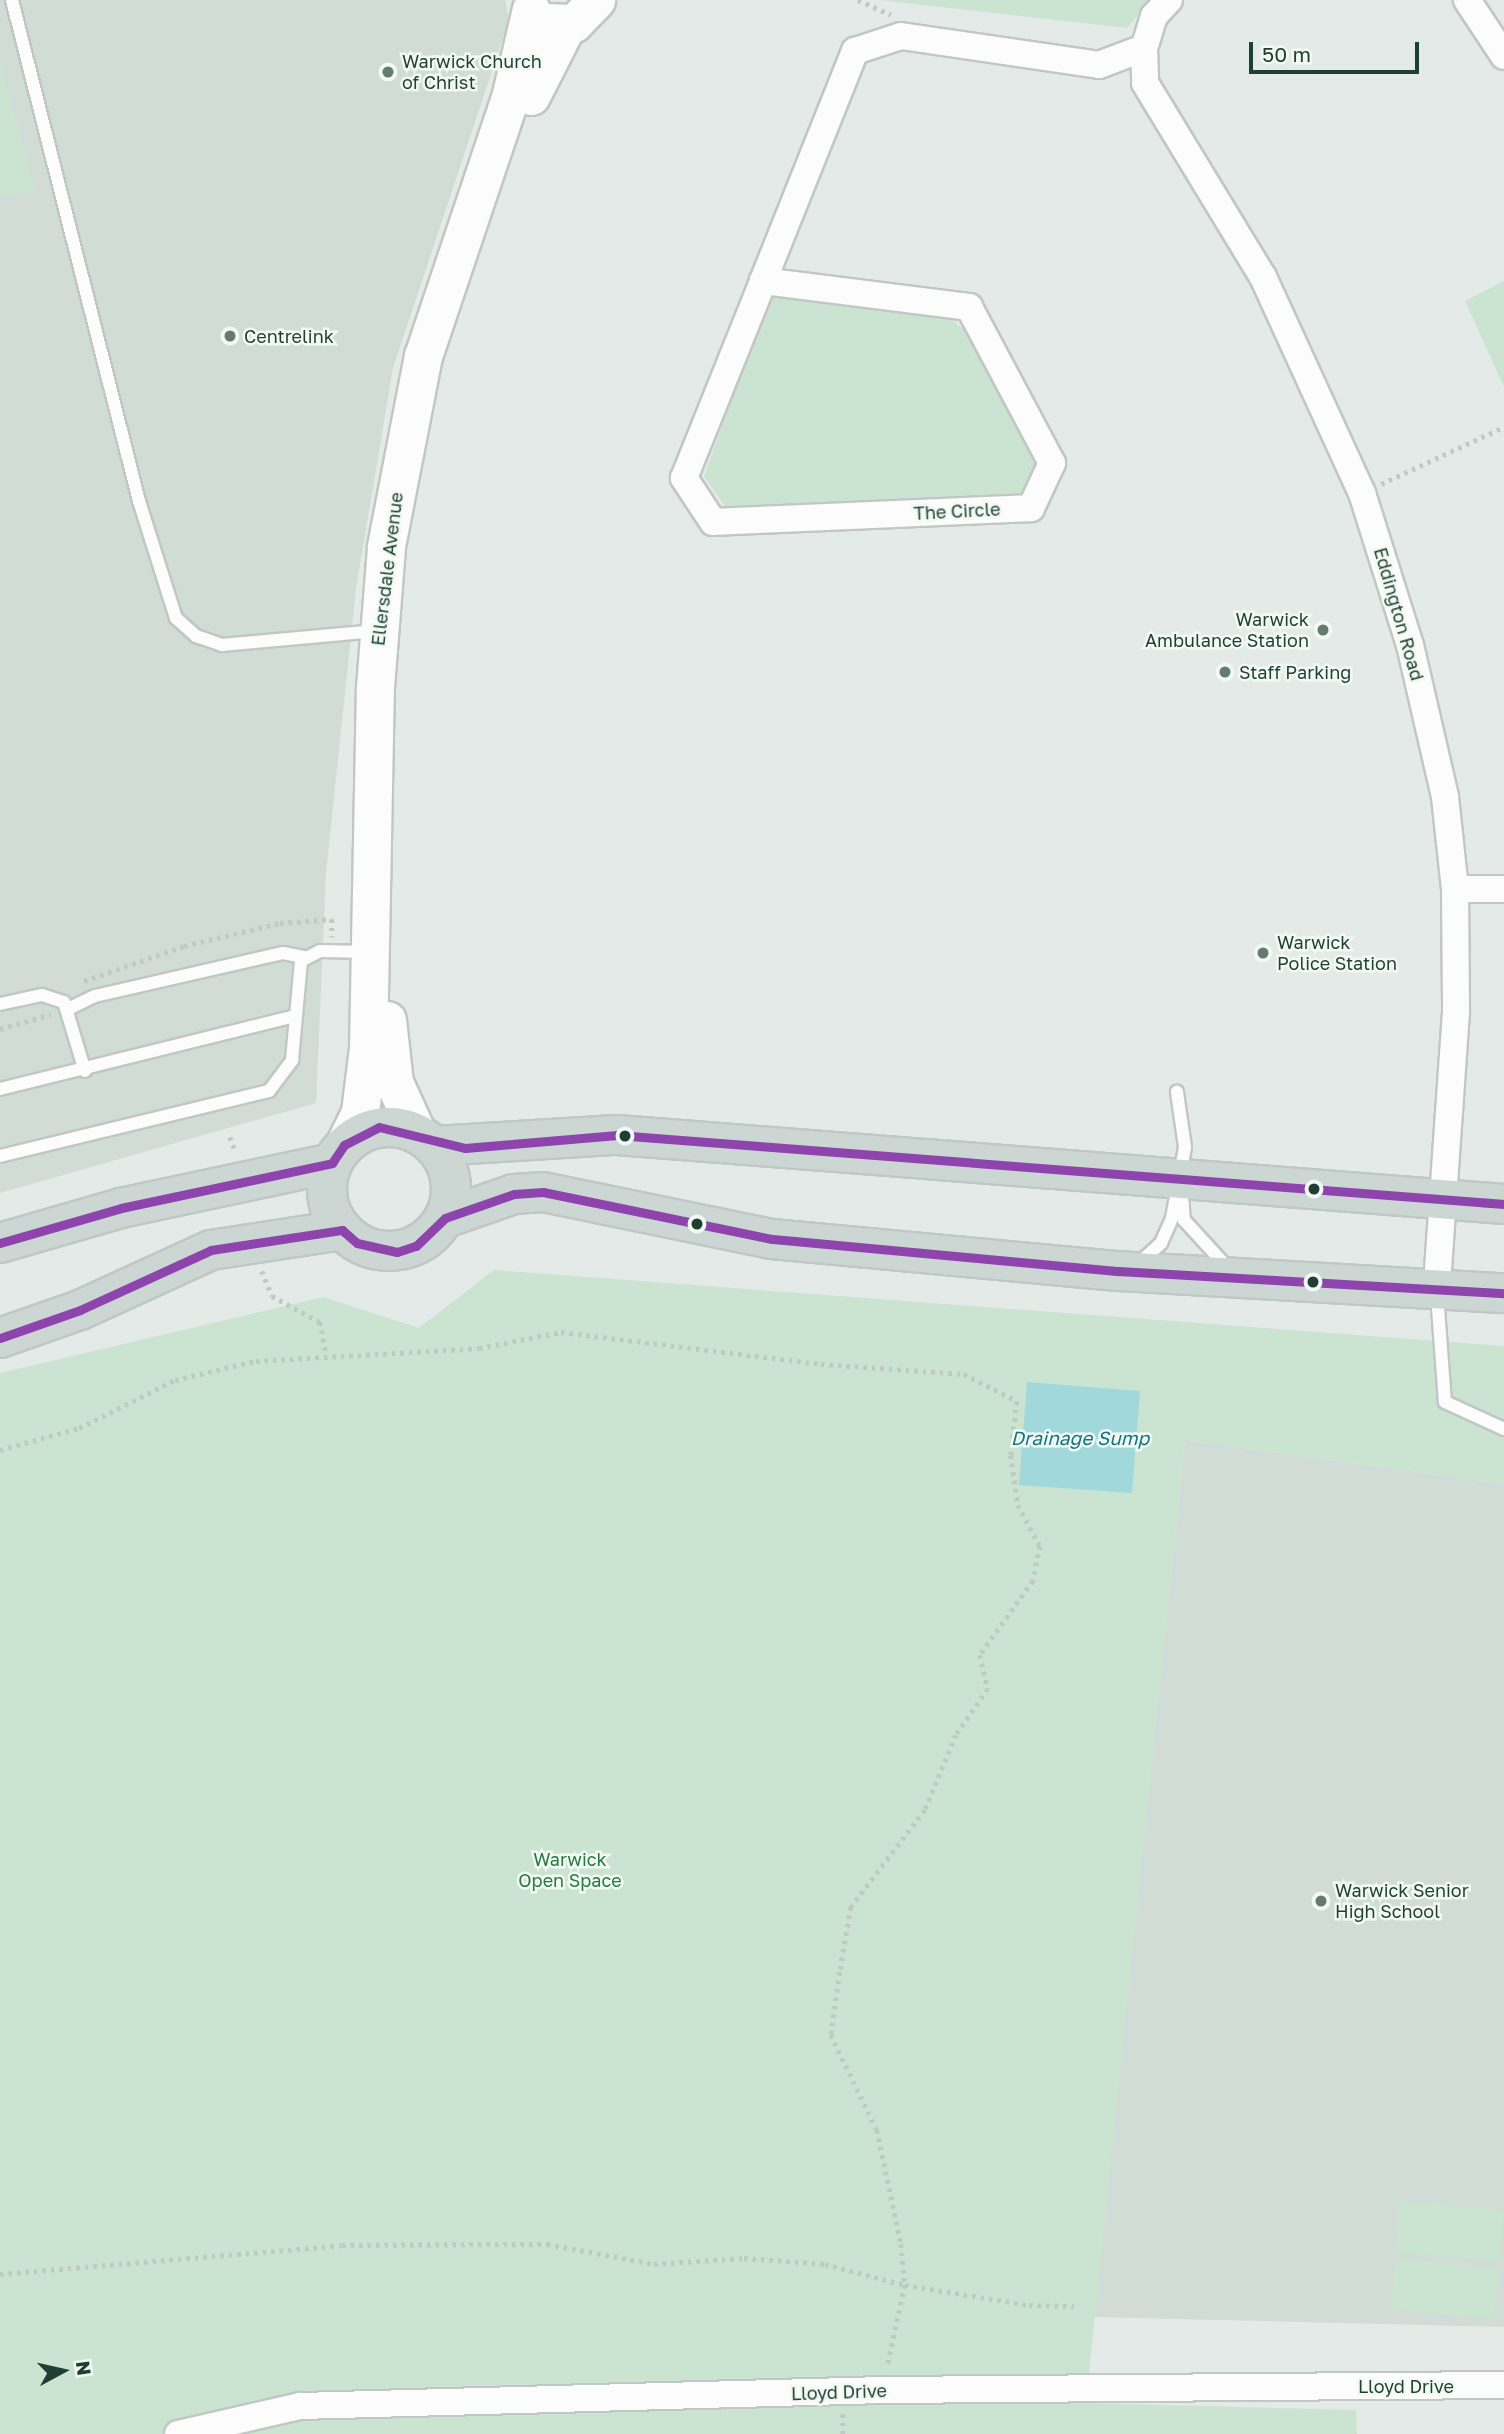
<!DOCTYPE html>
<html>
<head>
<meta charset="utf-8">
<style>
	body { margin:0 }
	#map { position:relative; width:1504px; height:2434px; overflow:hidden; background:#e4eae7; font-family:"Golos Text",sans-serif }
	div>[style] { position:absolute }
	.built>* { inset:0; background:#d1dcd6 }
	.green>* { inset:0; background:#cbe4d1 }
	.water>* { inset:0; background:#a0d8dc }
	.path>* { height:4.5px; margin-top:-2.25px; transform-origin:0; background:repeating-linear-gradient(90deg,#c0cac5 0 3.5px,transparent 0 8.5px) }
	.roads { filter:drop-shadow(2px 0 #c1c7c4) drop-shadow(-2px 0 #c1c7c4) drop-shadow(0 2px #c1c7c4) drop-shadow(0 -2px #c1c7c4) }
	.lane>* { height:12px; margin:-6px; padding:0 6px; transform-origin:6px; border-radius:6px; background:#fbfcfb }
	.street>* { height:26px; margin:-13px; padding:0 13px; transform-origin:13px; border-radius:13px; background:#fbfcfb }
	.secondary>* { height:37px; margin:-18.5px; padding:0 18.5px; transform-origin:18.5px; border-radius:18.5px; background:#fbfcfb }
	.primary>* { height:38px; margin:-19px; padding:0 19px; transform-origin:19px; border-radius:19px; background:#ccd6d3 }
	.primary>.ring { margin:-19px; padding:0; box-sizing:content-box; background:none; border:38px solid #ccd6d3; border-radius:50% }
	.bus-1>* { height:9px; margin:-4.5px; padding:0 4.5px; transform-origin:4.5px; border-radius:4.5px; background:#8e44ad }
	.dots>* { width:19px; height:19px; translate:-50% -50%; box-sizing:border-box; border:4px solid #f2f9f5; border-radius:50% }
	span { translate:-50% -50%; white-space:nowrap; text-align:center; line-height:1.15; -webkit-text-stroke:5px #f2f9f5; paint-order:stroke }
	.poi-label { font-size:18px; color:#1f3f34 }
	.left { translate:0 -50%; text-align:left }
	.right { translate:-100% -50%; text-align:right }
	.street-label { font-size:18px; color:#1f3f34 }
	.park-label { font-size:18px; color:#257b40 }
	.water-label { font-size:19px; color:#137782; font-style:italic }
	.north { position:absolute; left:28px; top:2336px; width:70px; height:70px; -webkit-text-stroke:5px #f2f9f5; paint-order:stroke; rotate:82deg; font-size:19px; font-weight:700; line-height:28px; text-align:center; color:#1f3f34 }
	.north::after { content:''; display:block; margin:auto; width:24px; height:32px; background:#1f3f34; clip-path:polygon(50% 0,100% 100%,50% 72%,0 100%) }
	.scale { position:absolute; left:1249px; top:42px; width:170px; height:32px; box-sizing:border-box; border:4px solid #1f3f34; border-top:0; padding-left:9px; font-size:21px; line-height:24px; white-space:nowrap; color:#1f3f34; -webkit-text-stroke:5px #f2f9f5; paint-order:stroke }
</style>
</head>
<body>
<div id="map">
	<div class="built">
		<i style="clip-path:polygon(0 0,505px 0,509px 20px,393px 368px,356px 588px,326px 873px,316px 1103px,0 1193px)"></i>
		<i style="clip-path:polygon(1185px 1440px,1504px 1484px,1504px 2327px,1094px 2317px)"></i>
	</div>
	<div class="green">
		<i style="clip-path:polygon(880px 0,1151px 0,1127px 28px)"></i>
		<i style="clip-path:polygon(0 62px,35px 190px,0 198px)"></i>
		<i style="clip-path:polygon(1504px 281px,1504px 387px,1465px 301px)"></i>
		<i style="clip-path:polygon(769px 295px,952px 320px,967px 332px,1036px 462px,1033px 489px,1022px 502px,725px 506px,704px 476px)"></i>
		<i style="clip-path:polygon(494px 1270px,1504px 1346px,1504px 1484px,1185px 1440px,1086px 2403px,1356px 2410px,1357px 2434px,0 2434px,0 1373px,323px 1297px,419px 1328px)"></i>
		<i style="clip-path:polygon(1400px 2201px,1504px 2210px,1499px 2262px,1396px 2252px)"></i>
		<i style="clip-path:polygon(1395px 2258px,1499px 2268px,1494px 2319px,1391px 2310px)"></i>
	</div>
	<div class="water">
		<i style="clip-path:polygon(1027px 1382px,1140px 1391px,1132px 1493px,1019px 1485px)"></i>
	</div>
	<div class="path">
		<i style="left:858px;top:0;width:36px;rotate:24deg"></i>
		<i style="left:1381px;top:484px;width:136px;rotate:-24.9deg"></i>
		<i style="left:84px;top:981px;width:106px;rotate:-19.3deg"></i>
		<i style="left:184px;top:946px;width:99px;rotate:-13.5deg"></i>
		<i style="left:280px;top:923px;width:52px;rotate:-4.4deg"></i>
		<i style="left:332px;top:919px;width:18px;rotate:90deg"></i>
		<i style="left:0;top:1029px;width:53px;rotate:-16.4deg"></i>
		<i style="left:230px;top:1137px;width:17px;rotate:69deg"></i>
		<i style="left:262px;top:1271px;width:27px;rotate:68deg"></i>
		<i style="left:272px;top:1296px;width:55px;rotate:28.4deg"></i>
		<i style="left:320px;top:1322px;width:33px;rotate:79deg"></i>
		<i style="left:0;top:1450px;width:82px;rotate:-15.6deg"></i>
		<i style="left:79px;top:1428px;width:107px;rotate:-26.6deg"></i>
		<i style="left:175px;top:1380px;width:83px;rotate:-13.2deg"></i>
		<i style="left:256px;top:1361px;width:223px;rotate:-3.3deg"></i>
		<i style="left:479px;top:1348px;width:84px;rotate:-11deg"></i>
		<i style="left:561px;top:1332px;width:262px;rotate:7deg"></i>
		<i style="left:821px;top:1364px;width:143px;rotate:4deg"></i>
		<i style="left:964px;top:1374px;width:59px;rotate:27deg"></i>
		<i style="left:1017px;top:1401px;width:54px;rotate:96.3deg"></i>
		<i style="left:1011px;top:1455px;width:50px;rotate:82deg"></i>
		<i style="left:1018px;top:1505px;width:47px;rotate:61.8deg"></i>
		<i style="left:1040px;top:1546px;width:36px;rotate:101deg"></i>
		<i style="left:1033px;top:1581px;width:91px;rotate:125.6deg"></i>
		<i style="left:980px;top:1655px;width:35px;rotate:77deg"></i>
		<i style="left:988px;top:1689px;width:56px;rotate:124.8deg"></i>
		<i style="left:956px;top:1735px;width:81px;rotate:112.5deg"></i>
		<i style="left:925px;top:1810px;width:122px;rotate:127.3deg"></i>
		<i style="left:851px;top:1907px;width:66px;rotate:99.6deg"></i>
		<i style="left:840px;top:1972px;width:64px;rotate:98.1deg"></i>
		<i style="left:831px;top:2035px;width:106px;rotate:64.2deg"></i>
		<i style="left:877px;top:2130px;width:116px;rotate:78.1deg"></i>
		<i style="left:901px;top:2244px;width:41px;rotate:84.4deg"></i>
		<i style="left:905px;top:2285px;width:85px;rotate:102.2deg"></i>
		<i style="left:0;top:2274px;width:343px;rotate:-4.8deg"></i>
		<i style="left:342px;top:2245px;width:205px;rotate:-0.3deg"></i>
		<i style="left:547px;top:2244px;width:109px;rotate:10.6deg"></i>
		<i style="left:654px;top:2264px;width:90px;rotate:-3.8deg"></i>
		<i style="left:744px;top:2258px;width:81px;rotate:4.2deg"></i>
		<i style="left:825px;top:2264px;width:83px;rotate:14.7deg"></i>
		<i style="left:905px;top:2285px;width:126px;rotate:9.2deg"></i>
		<i style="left:1029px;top:2305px;width:45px;rotate:1.3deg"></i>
		<i style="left:843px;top:2414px;width:20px;rotate:90deg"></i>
	</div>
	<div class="roads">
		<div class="lane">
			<i style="left:12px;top:0;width:517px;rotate:75.78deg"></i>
			<i style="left:139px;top:501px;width:123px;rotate:72.5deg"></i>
			<i style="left:176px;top:618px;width:27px;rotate:42deg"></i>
			<i style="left:196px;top:636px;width:28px;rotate:19deg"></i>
			<i style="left:222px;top:645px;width:154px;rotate:-5.2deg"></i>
			<i style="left:0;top:1004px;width:43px;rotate:-12.1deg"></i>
			<i style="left:42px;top:995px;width:23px;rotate:18deg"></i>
			<i style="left:64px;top:1002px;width:72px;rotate:73.1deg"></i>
			<i style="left:68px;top:1009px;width:30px;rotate:-26deg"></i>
			<i style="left:95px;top:996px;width:193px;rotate:-12.9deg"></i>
			<i style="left:283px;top:953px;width:21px;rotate:11deg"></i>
			<i style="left:0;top:1089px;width:303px;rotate:-13.9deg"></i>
			<i style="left:0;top:1156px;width:277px;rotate:-13.6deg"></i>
			<i style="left:269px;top:1091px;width:39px;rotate:-53deg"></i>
			<i style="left:292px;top:1060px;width:99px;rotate:-84.8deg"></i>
			<i style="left:301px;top:961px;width:21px;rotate:-28deg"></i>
			<i style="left:320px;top:951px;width:47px;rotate:1.2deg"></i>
			<i style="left:1182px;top:1194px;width:26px;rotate:86deg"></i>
			<i style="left:1184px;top:1220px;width:64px;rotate:47.5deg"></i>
			<i style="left:1139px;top:1263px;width:30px;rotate:-42deg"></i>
			<i style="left:1161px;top:1243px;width:27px;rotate:-66deg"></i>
			<i style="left:1172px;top:1218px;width:72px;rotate:-79.6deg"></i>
			<i style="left:1185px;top:1147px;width:56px;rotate:-98.3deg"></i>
			<i style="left:1437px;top:1294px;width:108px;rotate:85.8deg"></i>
			<i style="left:1445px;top:1402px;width:65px;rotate:24.6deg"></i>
		</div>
		<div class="street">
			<i style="left:1169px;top:0;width:22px;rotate:133deg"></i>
			<i style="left:1154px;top:16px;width:34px;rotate:107deg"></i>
			<i style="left:1144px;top:48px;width:35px;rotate:88deg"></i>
			<i style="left:1145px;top:83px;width:227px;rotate:58.7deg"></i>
			<i style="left:1263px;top:277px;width:238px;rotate:65.4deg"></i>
			<i style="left:1362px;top:493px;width:159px;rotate:72.5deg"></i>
			<i style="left:1410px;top:645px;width:156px;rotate:77deg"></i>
			<i style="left:1445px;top:797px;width:93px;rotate:83.8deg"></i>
			<i style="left:1455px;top:889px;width:123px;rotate:89.5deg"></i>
			<i style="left:1456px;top:1012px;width:276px;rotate:94deg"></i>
			<i style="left:1467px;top:0;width:67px;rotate:56.5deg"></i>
			<i style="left:763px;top:281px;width:208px;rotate:7.2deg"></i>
			<i style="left:969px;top:307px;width:177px;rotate:62deg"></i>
			<i style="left:1052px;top:463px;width:50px;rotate:115deg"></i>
			<i style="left:1031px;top:508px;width:318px;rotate:177.5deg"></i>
			<i style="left:713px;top:522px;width:53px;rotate:-123.4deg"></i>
			<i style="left:684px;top:478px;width:212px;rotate:-68.1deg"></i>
			<i style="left:763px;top:281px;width:248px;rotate:-68.2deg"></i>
			<i style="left:855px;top:51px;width:48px;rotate:-18.1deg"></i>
			<i style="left:901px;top:36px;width:200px;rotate:8.3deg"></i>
			<i style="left:1099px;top:65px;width:48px;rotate:-20.7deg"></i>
			<i style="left:1455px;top:889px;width:49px"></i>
			<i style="left:178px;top:2434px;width:125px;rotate:-12.9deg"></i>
			<i style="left:300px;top:2406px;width:582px;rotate:-1.57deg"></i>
			<i style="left:882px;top:2390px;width:622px;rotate:-0.46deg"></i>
		</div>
		<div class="secondary">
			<i style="left:545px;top:22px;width:29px;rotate:2deg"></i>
			<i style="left:574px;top:23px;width:32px;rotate:-46deg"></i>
			<i style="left:531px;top:96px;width:80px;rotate:-63.1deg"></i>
			<i style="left:387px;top:1020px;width:62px;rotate:83.6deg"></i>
			<i style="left:394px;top:1082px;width:56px;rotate:65.7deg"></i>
			<i style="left:344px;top:1145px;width:37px;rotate:-64deg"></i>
			<i style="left:360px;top:1112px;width:64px;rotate:-82.9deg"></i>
			<i style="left:368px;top:1048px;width:361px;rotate:-88.9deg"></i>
			<i style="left:375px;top:687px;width:141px;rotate:-85.5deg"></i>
			<i style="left:386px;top:546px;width:194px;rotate:-79deg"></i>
			<i style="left:423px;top:356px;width:276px;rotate:-71.4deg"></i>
			<i style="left:511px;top:94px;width:87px;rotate:-76.8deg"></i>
		</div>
		<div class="primary">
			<i class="ring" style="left:327px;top:1127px;width:86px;height:86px"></i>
			<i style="left:435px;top:1146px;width:182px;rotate:-3.5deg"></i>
			<i style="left:617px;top:1135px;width:890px;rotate:4.45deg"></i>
			<i style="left:445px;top:1218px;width:73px;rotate:-19.2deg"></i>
			<i style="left:514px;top:1194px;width:29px;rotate:-4deg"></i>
			<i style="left:543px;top:1192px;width:234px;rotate:11.6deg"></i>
			<i style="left:772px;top:1239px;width:347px;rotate:5.3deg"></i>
			<i style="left:1118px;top:1271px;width:387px;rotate:3.3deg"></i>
			<i style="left:0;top:1243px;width:126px;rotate:-16.1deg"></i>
			<i style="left:121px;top:1208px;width:216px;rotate:-12deg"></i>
			<i style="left:0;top:1338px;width:85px;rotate:-19.3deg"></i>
			<i style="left:80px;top:1310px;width:144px;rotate:-24.6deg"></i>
			<i style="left:211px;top:1250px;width:133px;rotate:-8.7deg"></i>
		</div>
	</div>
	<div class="bus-1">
		<i style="left:0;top:1243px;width:126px;rotate:-16.1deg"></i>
		<i style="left:121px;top:1208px;width:216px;rotate:-12deg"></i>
		<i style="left:332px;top:1163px;width:22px;rotate:-56deg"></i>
		<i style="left:344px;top:1145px;width:39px;rotate:-27deg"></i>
		<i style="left:379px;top:1127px;width:89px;rotate:13.7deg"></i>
		<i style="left:465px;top:1148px;width:153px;rotate:-4.9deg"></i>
		<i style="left:617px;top:1135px;width:890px;rotate:4.45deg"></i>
		<i style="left:0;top:1338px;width:85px;rotate:-19.3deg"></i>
		<i style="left:80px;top:1310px;width:144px;rotate:-24.6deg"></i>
		<i style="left:211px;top:1250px;width:133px;rotate:-8.7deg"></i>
		<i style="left:342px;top:1230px;width:20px;rotate:41deg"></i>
		<i style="left:357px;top:1243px;width:41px;rotate:12.7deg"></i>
		<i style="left:397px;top:1252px;width:20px;rotate:-18deg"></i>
		<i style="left:416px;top:1246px;width:40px;rotate:-44deg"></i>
		<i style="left:445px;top:1218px;width:73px;rotate:-19.2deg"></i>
		<i style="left:514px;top:1194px;width:29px;rotate:-4deg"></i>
		<i style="left:543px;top:1192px;width:234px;rotate:11.6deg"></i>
		<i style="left:772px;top:1239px;width:347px;rotate:5.3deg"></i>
		<i style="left:1118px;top:1271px;width:387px;rotate:3.3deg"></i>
	</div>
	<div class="dots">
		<i style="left:388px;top:72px;background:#647b73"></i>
		<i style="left:230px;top:336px;background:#647b73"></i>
		<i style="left:1323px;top:630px;background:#647b73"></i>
		<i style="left:1225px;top:672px;background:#647b73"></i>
		<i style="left:1263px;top:953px;background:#647b73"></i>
		<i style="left:625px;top:1136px;background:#1f3f34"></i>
		<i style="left:1314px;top:1189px;background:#1f3f34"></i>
		<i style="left:697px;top:1224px;background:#1f3f34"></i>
		<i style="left:1313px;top:1282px;background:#1f3f34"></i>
		<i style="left:1321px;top:1901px;background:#647b73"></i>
	</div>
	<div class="poi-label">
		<span class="left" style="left:402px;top:72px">Warwick Church<br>of Christ</span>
		<span class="left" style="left:244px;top:336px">Centrelink</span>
		<span class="right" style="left:1309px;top:630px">Warwick<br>Ambulance Station</span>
		<span class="left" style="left:1239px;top:672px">Staff Parking</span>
		<span class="left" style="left:1277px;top:953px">Warwick<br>Police Station</span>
		<span class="left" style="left:1335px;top:1901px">Warwick Senior<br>High School</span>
	</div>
	<div class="street-label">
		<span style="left:957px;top:511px;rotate:-3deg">The Circle</span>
		<span style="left:387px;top:569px;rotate:-83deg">Ellersdale Avenue</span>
		<span style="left:1399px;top:614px;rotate:74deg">Eddington Road</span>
		<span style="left:1406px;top:2386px">Lloyd Drive</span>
		<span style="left:839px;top:2392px;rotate:-2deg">Lloyd Drive</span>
	</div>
	<div class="park-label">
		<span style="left:570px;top:1870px">Warwick<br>Open Space</span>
	</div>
	<div class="water-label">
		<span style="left:1080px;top:1438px">Drainage Sump</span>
	</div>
	<div class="north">N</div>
	<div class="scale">50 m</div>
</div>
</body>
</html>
